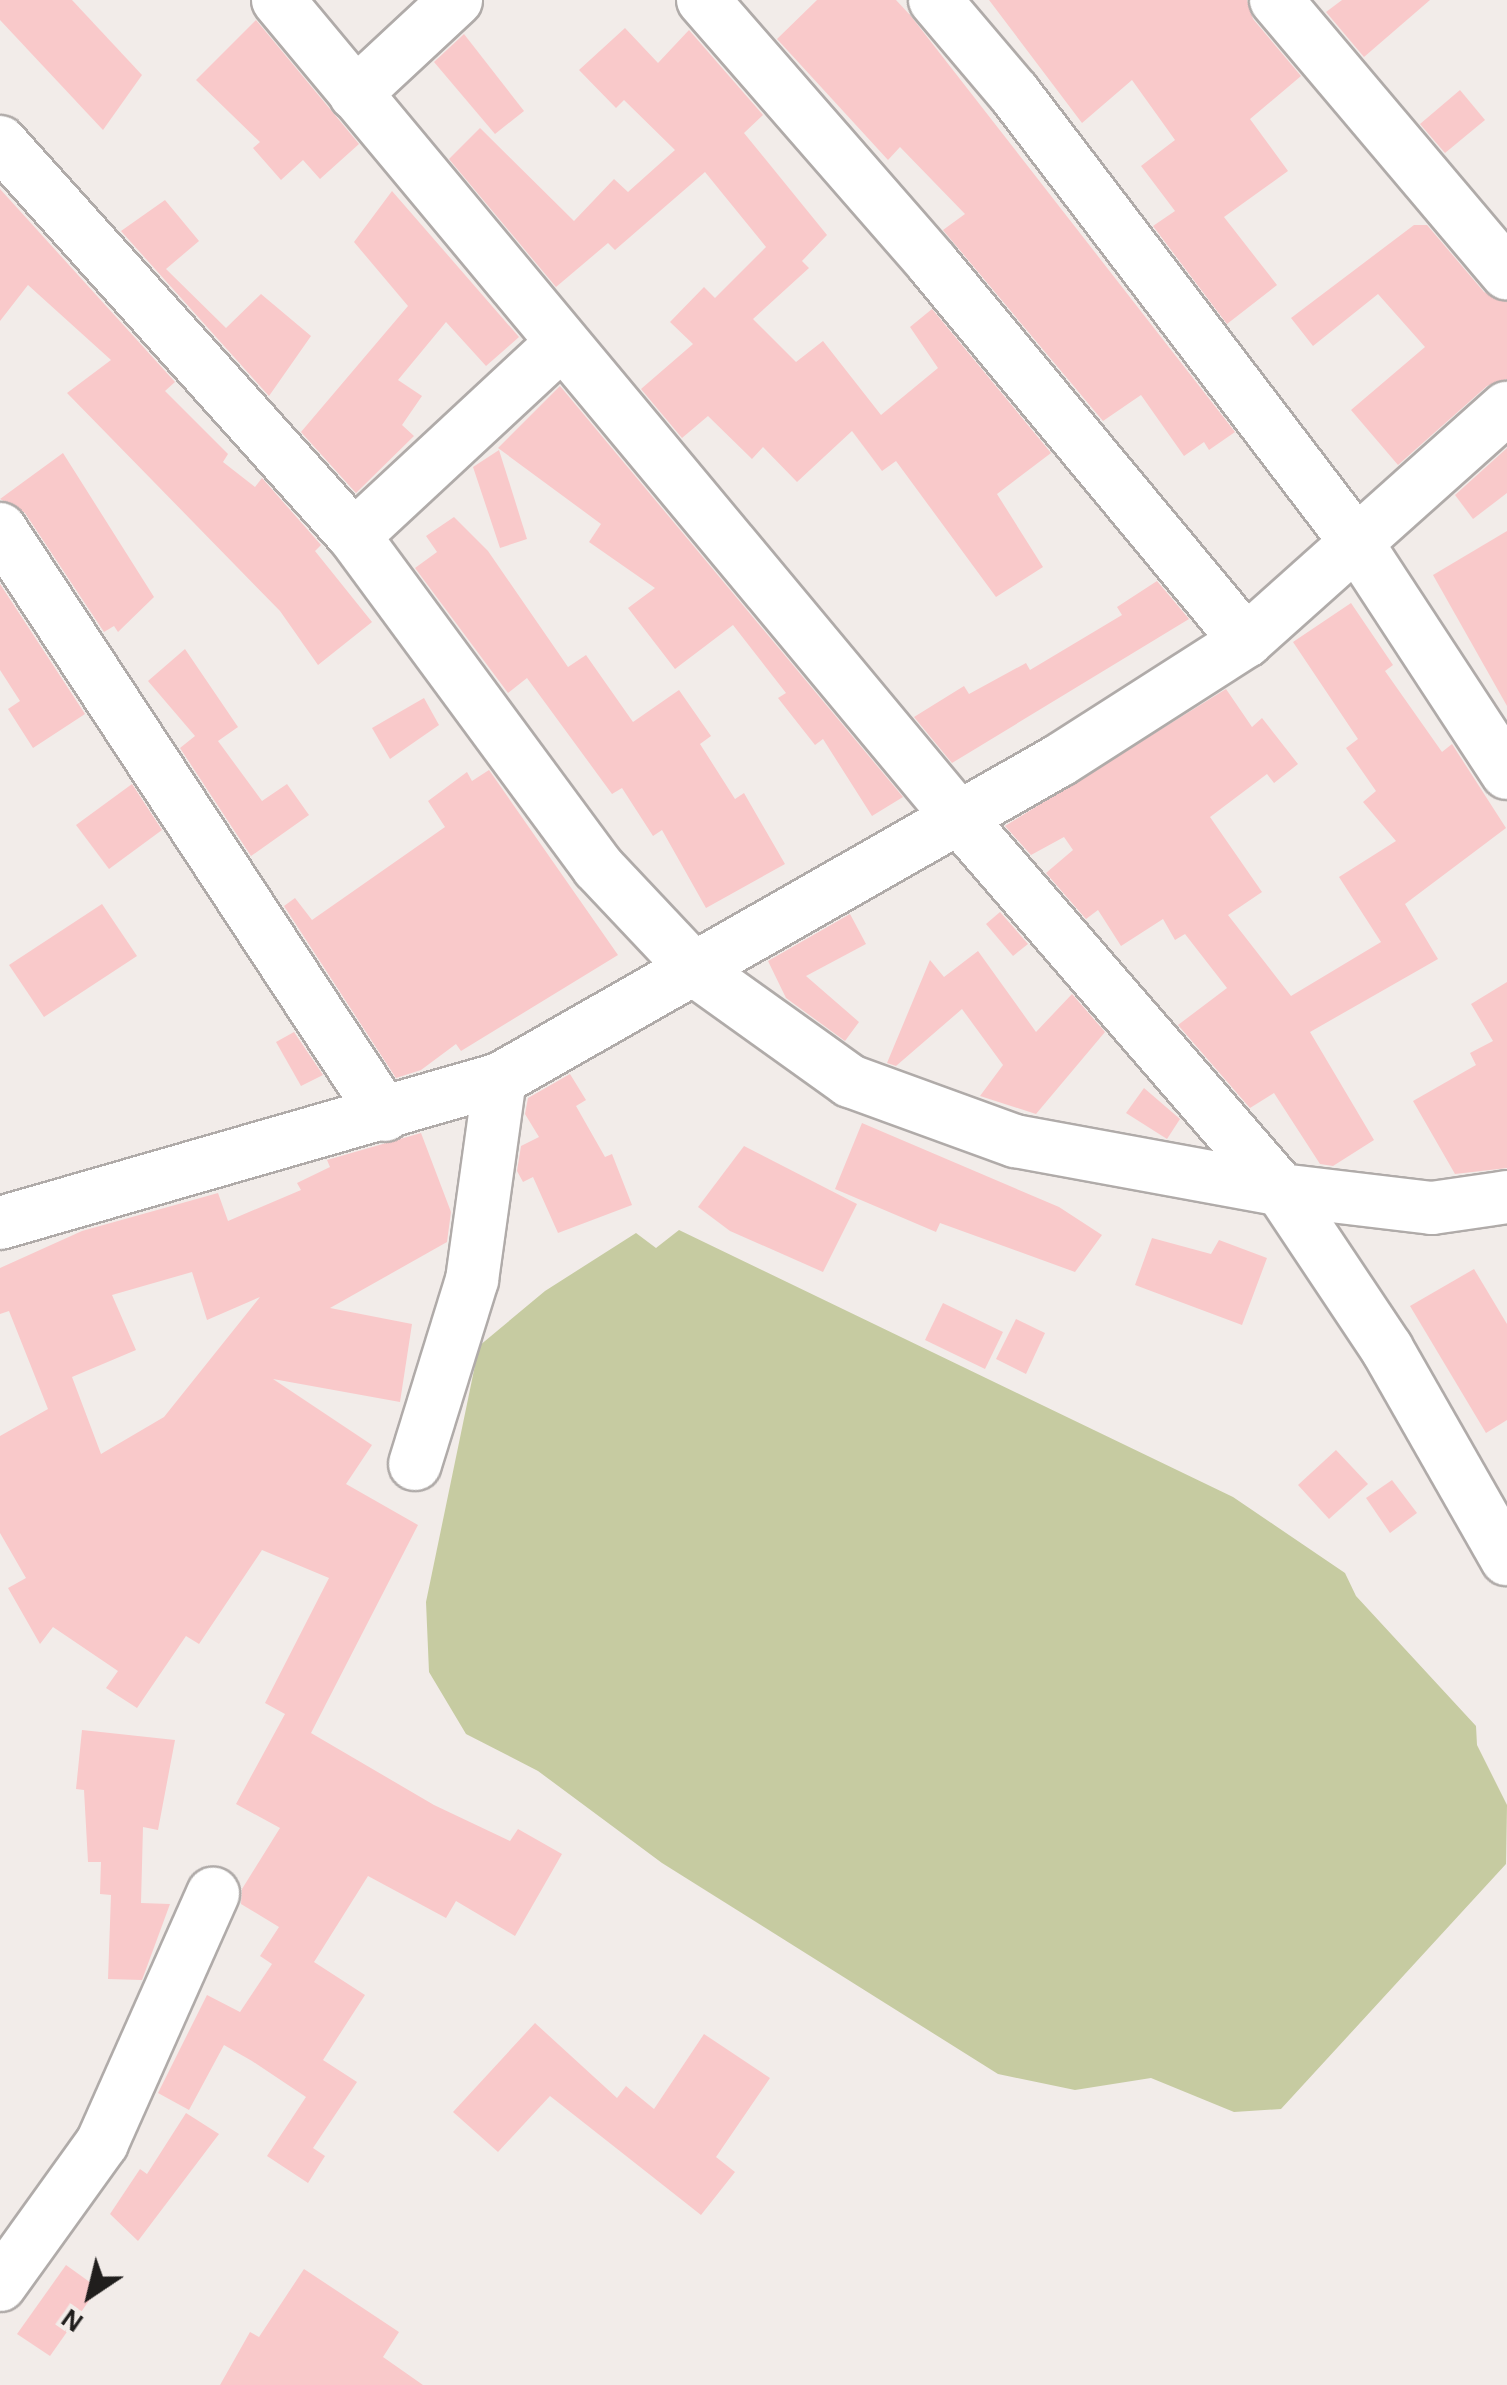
<!DOCTYPE html>
<html>
<head>
<meta charset="utf-8">
<style>
	body { margin:0 }
	#map { position:relative; width:1507px; height:2385px; overflow:hidden; background:#f2ece9; font-family:"Alegreya Sans",sans-serif }
	div>[style] { position:absolute }
	.green>* { inset:0; background:#c6cba1 }
	.building>* { inset:0; background:#f9c9ca }
	.roads { filter:drop-shadow(2px 0 #b0aba9) drop-shadow(-2px 0 #b0aba9) drop-shadow(0 2px #b0aba9) drop-shadow(0 -2px #b0aba9) }
	.minor>* { height:52px; margin:-26px; padding:0 26px; transform-origin:26px; border-radius:26px; background:#fff }
	span { translate:-50% -50%; white-space:nowrap; text-align:center; line-height:1.15; -webkit-text-stroke:10px #f2ece9; paint-order:stroke }
	.north { position:absolute; left:40px; top:2245px; width:100px; height:100px; -webkit-text-stroke:8px #f2ece9; paint-order:stroke; rotate:215deg; font-size:28px; font-weight:700; line-height:40px; text-align:center; color:#201e1d }
	.north::after { content:''; display:block; margin:auto; width:35px; height:45px; background:#201e1d; clip-path:polygon(50% 0,100% 100%,50% 72%,0 100%) }
</style>
</head>
<body>
<div id="map">
	<div class="green">
		<i style="clip-path:polygon(679px 1230px,1233px 1497px,1345px 1573px,1356px 1596px,1476px 1726px,1477px 1745px,1507px 1805px,1506px 1864px,1281px 2109px,1234px 2112px,1151px 2078px,1075px 2090px,998px 2074px,662px 1863px,538px 1771px,466px 1734px,429px 1672px,426px 1602px,479px 1346px,545px 1291px,636px 1233px,656px 1248px)"></i>
	</div>
	<div class="building">
		<i style="clip-path:polygon(0 0,72px 0,142px 75px,103px 130px,0 20px)"></i>
		<i style="clip-path:polygon(817px 0,896px 0,910px 15px,1235px 432px,1209px 450px,1204px 442px,1184px 456px,1141px 395px,1103px 421px,943px 230px,965px 214px,900px 147px,888px 160px,777px 39px)"></i>
		<i style="clip-path:polygon(989px 0,1247px 0,1253px 19px,1301px 76px,1250px 119px,1288px 171px,1224px 217px,1277px 285px,1227px 324px,1153px 226px,1175px 211px,1141px 166px,1175px 140px,1132px 80px,1082px 123px)"></i>
		<i style="clip-path:polygon(1342px 0,1430px 0,1364px 57px,1326px 12px)"></i>
		<i style="clip-path:polygon(256px 20px,359px 144px,320px 179px,303px 160px,281px 180px,253px 148px,260px 142px,196px 80px)"></i>
		<i style="clip-path:polygon(625px 28px,658px 63px,689px 30px,763px 115px,744px 133px,827px 235px,802px 261px,809px 268px,753px 319px,796px 362px,823px 341px,881px 415px,938px 368px,910px 327px,932px 309px,1051px 453px,997px 494px,1043px 567px,996px 597px,896px 461px,882px 471px,852px 431px,797px 482px,763px 447px,752px 459px,708px 416px,682px 438px,641px 389px,693px 344px,670px 322px,704px 287px,715px 298px,766px 247px,705px 172px,615px 250px,608px 243px,556px 287px,449px 159px,480px 128px,574px 221px,614px 179px,628px 192px,675px 150px,624px 100px,616px 108px,579px 70px)"></i>
		<i style="clip-path:polygon(464px 34px,524px 111px,495px 134px,434px 62px)"></i>
		<i style="clip-path:polygon(1460px 90px,1485px 120px,1445px 153px,1420px 124px)"></i>
		<i style="clip-path:polygon(0 189px,175px 382px,165px 391px,228px 454px,223px 462px,255px 487px,262px 478px,321px 545px,315px 551px,372px 622px,318px 665px,280px 611px,67px 393px,111px 360px,28px 285px,0 321px)"></i>
		<i style="clip-path:polygon(392px 191px,519px 337px,486px 366px,446px 322px,398px 380px,422px 396px,402px 425px,414px 436px,356px 493px,301px 432px,408px 306px,354px 242px)"></i>
		<i style="clip-path:polygon(165px 200px,199px 241px,166px 269px,226px 328px,261px 294px,311px 336px,269px 396px,121px 231px)"></i>
		<i style="clip-path:polygon(1414px 225px,1427px 225px,1484px 292px,1507px 302px,1507px 379px,1487px 386px,1398px 465px,1351px 410px,1425px 347px,1378px 294px,1313px 346px,1291px 318px)"></i>
		<i style="clip-path:polygon(560px 386px,903px 797px,872px 816px,823px 739px,815px 745px,778px 698px,786px 693px,733px 625px,675px 669px,628px 608px,655px 588px,589px 542px,601px 524px,498px 448px)"></i>
		<i style="clip-path:polygon(1507px 448px,1507px 493px,1473px 519px,1455px 495px)"></i>
		<i style="clip-path:polygon(499px 450px,527px 539px,500px 548px,473px 467px)"></i>
		<i style="clip-path:polygon(63px 453px,154px 597px,118px 632px,114px 626px,104px 632px,25px 513px,0 499px)"></i>
		<i style="clip-path:polygon(454px 517px,488px 551px,568px 667px,586px 655px,633px 722px,679px 690px,711px 736px,700px 744px,735px 799px,744px 793px,785px 864px,706px 908px,662px 830px,653px 836px,622px 788px,612px 794px,527px 678px,508px 693px,415px 568px,437px 552px,426px 536px)"></i>
		<i style="clip-path:polygon(1507px 531px,1507px 706px,1433px 575px)"></i>
		<i style="clip-path:polygon(1157px 581px,1189px 619px,952px 763px,914px 717px,964px 686px,969px 694px,1026px 663px,1030px 670px,1122px 615px,1117px 607px)"></i>
		<i style="clip-path:polygon(0 584px,85px 714px,33px 748px,8px 709px,20px 701px,0 670px)"></i>
		<i style="clip-path:polygon(1351px 603px,1393px 665px,1385px 671px,1442px 752px,1452px 744px,1506px 828px,1405px 904px,1438px 959px,1310px 1032px,1374px 1140px,1333px 1166px,1320px 1164px,1274px 1093px,1250px 1108px,1178px 1025px,1227px 988px,1185px 934px,1175px 940px,1163px 919px,1121px 946px,1098px 910px,1086px 919px,1046px 873px,1073px 850px,1064px 837px,1031px 855px,1005px 826px,1226px 689px,1252px 727px,1262px 718px,1298px 764px,1274px 783px,1267px 774px,1210px 817px,1262px 892px,1228px 915px,1291px 996px,1381px 942px,1339px 877px,1396px 841px,1363px 802px,1376px 791px,1346px 748px,1358px 739px,1293px 642px)"></i>
		<i style="clip-path:polygon(185px 649px,238px 727px,218px 741px,262px 801px,287px 784px,309px 815px,251px 856px,180px 748px,195px 736px,148px 681px)"></i>
		<i style="clip-path:polygon(424px 698px,439px 725px,390px 759px,372px 728px)"></i>
		<i style="clip-path:polygon(489px 770px,618px 955px,461px 1051px,456px 1044px,421px 1070px,396px 1078px,284px 906px,295px 898px,312px 920px,445px 827px,428px 801px,467px 772px,472px 781px)"></i>
		<i style="clip-path:polygon(132px 784px,162px 830px,109px 869px,76px 825px)"></i>
		<i style="clip-path:polygon(102px 904px,137px 956px,44px 1017px,9px 965px)"></i>
		<i style="clip-path:polygon(1000px 912px,1028px 944px,1013px 956px,986px 924px)"></i>
		<i style="clip-path:polygon(850px 914px,866px 944px,806px 976px,859px 1022px,845px 1041px,786px 998px,768px 961px)"></i>
		<i style="clip-path:polygon(978px 951px,1036px 1032px,1072px 994px,1105px 1032px,1036px 1114px,980px 1096px,1003px 1065px,962px 1009px,896px 1066px,887px 1063px,930px 960px,944px 977px)"></i>
		<i style="clip-path:polygon(1507px 982px,1507px 1168px,1455px 1174px,1413px 1101px,1476px 1065px,1470px 1053px,1493px 1041px,1471px 1004px)"></i>
		<i style="clip-path:polygon(294px 1032px,323px 1075px,301px 1086px,276px 1042px)"></i>
		<i style="clip-path:polygon(570px 1074px,586px 1100px,576px 1106px,605px 1157px,612px 1154px,632px 1205px,558px 1233px,533px 1177px,523px 1182px,517px 1171px,521px 1146px,539px 1137px,525px 1114px,528px 1098px)"></i>
		<i style="clip-path:polygon(1144px 1088px,1180px 1119px,1167px 1139px,1126px 1113px)"></i>
		<i style="clip-path:polygon(862px 1123px,1059px 1207px,1102px 1235px,1075px 1272px,940px 1223px,936px 1232px,835px 1189px)"></i>
		<i style="clip-path:polygon(evenodd,421px 1133px,451px 1212px,447px 1242px,330px 1308px,412px 1324px,400px 1402px,273px 1379px,372px 1445px,346px 1484px,418px 1525px,311px 1733px,434px 1805px,510px 1841px,518px 1829px,562px 1854px,515px 1936px,456px 1901px,446px 1918px,368px 1876px,314px 1962px,365px 1995px,323px 2060px,357px 2082px,313px 2148px,325px 2156px,308px 2183px,267px 2156px,306px 2097px,252px 2061px,224px 2045px,189px 2110px,158px 2093px,207px 1995px,240px 2012px,272px 1964px,260px 1956px,279px 1927px,241px 1904px,242px 1889px,280px 1828px,236px 1804px,285px 1714px,265px 1703px,329px 1578px,262px 1550px,199px 1644px,186px 1636px,137px 1708px,106px 1688px,118px 1671px,53px 1627px,40px 1644px,8px 1588px,26px 1578px,0 1533px,0 1436px,48px 1409px,9px 1311px,0 1314px,0 1268px,82px 1231px,218px 1193px,228px 1221px,301px 1190px,297px 1183px,330px 1167px,327px 1160px,421px 1133px,192px 1272px,207px 1320px,260px 1297px,164px 1417px,101px 1454px,72px 1377px,136px 1350px,112px 1295px,192px 1272px)"></i>
		<i style="clip-path:polygon(744px 1146px,857px 1204px,823px 1272px,730px 1231px,698px 1207px)"></i>
		<i style="clip-path:polygon(1152px 1238px,1211px 1254px,1219px 1240px,1267px 1258px,1242px 1325px,1135px 1285px)"></i>
		<i style="clip-path:polygon(1474px 1269px,1507px 1324px,1507px 1420px,1486px 1433px,1410px 1306px)"></i>
		<i style="clip-path:polygon(943px 1303px,1003px 1332px,985px 1369px,925px 1340px)"></i>
		<i style="clip-path:polygon(1016px 1319px,1045px 1333px,1026px 1374px,996px 1359px)"></i>
		<i style="clip-path:polygon(1336px 1450px,1368px 1484px,1329px 1519px,1298px 1485px)"></i>
		<i style="clip-path:polygon(1392px 1480px,1417px 1513px,1390px 1533px,1366px 1498px)"></i>
		<i style="clip-path:polygon(82px 1730px,175px 1740px,158px 1830px,143px 1827px,141px 1903px,170px 1904px,142px 1980px,108px 1979px,111px 1895px,100px 1894px,101px 1862px,88px 1862px,84px 1790px,76px 1789px)"></i>
		<i style="clip-path:polygon(535px 2023px,617px 2098px,626px 2086px,654px 2109px,704px 2034px,770px 2078px,716px 2157px,735px 2172px,701px 2215px,550px 2096px,498px 2152px,453px 2112px)"></i>
		<i style="clip-path:polygon(186px 2113px,219px 2134px,138px 2241px,110px 2214px,140px 2169px,147px 2174px)"></i>
		<i style="clip-path:polygon(66px 2265px,98px 2288px,50px 2356px,17px 2334px)"></i>
		<i style="clip-path:polygon(304px 2269px,399px 2332px,383px 2357px,423px 2385px,220px 2385px,250px 2332px,259px 2337px)"></i>
	</div>
	<div class="roads">
		<div class="minor">
			<i style="left:278px;top:0;width:1064px;rotate:50.22deg"></i>
			<i style="left:959px;top:818px;width:492px;rotate:49.1deg"></i>
			<i style="left:1281px;top:1190px;width:191px;rotate:56.3deg"></i>
			<i style="left:1387px;top:1349px;width:242px;rotate:60.3deg"></i>
			<i style="left:703px;top:0;width:350px;rotate:48.9deg"></i>
			<i style="left:933px;top:264px;width:490px;rotate:50.3deg"></i>
			<i style="left:935px;top:0;width:122px;rotate:49.7deg"></i>
			<i style="left:1014px;top:93px;width:564px;rotate:52.7deg"></i>
			<i style="left:1356px;top:542px;width:276px;rotate:56.8deg"></i>
			<i style="left:1276px;top:0;width:358px;rotate:49.8deg"></i>
			<i style="left:355px;top:94px;width:138px;rotate:-42.9deg"></i>
			<i style="left:0;top:142px;width:530px;rotate:48.06deg"></i>
			<i style="left:354px;top:536px;width:411px;rotate:53.6deg"></i>
			<i style="left:598px;top:867px;width:141px;rotate:46.7deg"></i>
			<i style="left:695px;top:970px;width:191px;rotate:35.6deg"></i>
			<i style="left:850px;top:1081px;width:176px;rotate:20deg"></i>
			<i style="left:1015px;top:1141px;width:270px;rotate:10.4deg"></i>
			<i style="left:1281px;top:1190px;width:152px;rotate:6.8deg"></i>
			<i style="left:1432px;top:1208px;width:76px;rotate:-8.3deg"></i>
			<i style="left:0;top:529px;width:701px;rotate:56.7deg"></i>
			<i style="left:354px;top:536px;width:284px;rotate:-42.9deg"></i>
			<i style="left:0;top:1223px;width:520px;rotate:-16.07deg"></i>
			<i style="left:500px;top:1079px;width:644px;rotate:-29.67deg"></i>
			<i style="left:1060px;top:760px;width:221px;rotate:-32.6deg"></i>
			<i style="left:1246px;top:641px;width:350px;rotate:-41.8deg"></i>
			<i style="left:415px;top:1464px;width:193px;rotate:-72.8deg"></i>
			<i style="left:472px;top:1280px;width:203px;rotate:-82.1deg"></i>
			<i style="left:0;top:2285px;width:175px;rotate:-54.3deg"></i>
			<i style="left:102px;top:2143px;width:273px;rotate:-66deg"></i>
		</div>
	</div>
	<div class="north">N</div>
</div>
</body>
</html>
